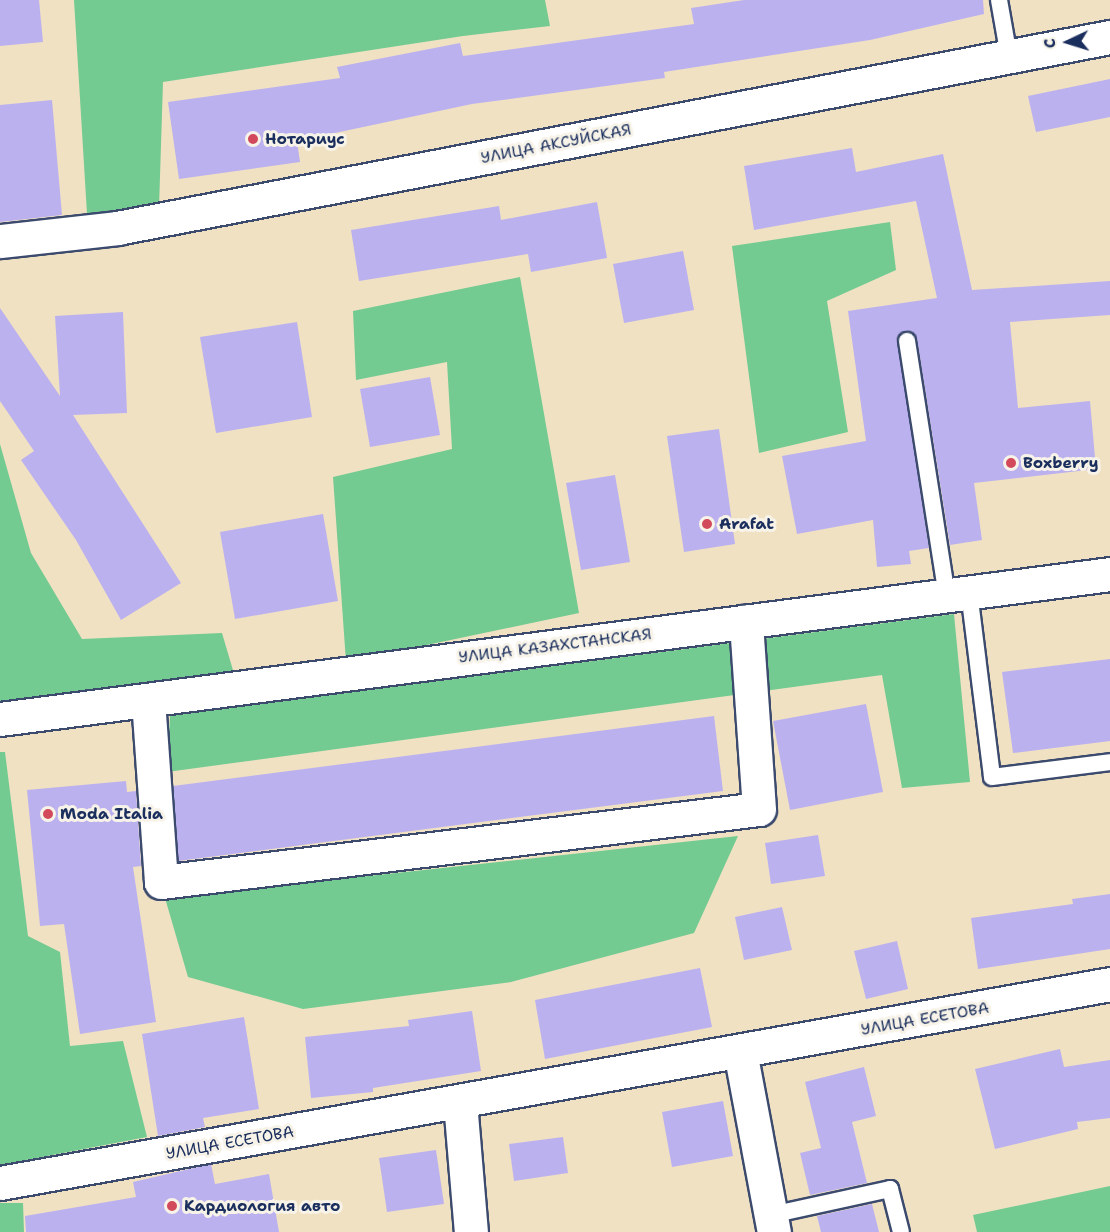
<!DOCTYPE html>
<html>
<head>
<meta charset="utf-8">
<style>
	body { margin:0 }
	#map { position:relative; width:1110px; height:1232px; overflow:hidden; background:#f0e1c3; font-family:"Shantell Sans",sans-serif }
	div>[style] { position:absolute }
	.green>* { inset:0; background:#73cb92 }
	.building>* { inset:0; background:#bcb1ef }
	.roads { filter:drop-shadow(2px 0 #3b4a6d) drop-shadow(-2px 0 #3b4a6d) drop-shadow(0 2px #3b4a6d) drop-shadow(0 -2px #3b4a6d) }
	.service>* { height:16px; margin:-8px; padding:0 8px; transform-origin:8px; border-radius:8px; background:#fff }
	.minor>* { height:33px; margin:-16.5px; padding:0 16.5px; transform-origin:16.5px; border-radius:16.5px; background:#fff }
	.dots>* { width:16px; height:16px; translate:-50% -50%; box-sizing:border-box; border:3px solid #f7f3e8; border-radius:50% }
	span { translate:-50% -50%; white-space:nowrap; text-align:center; line-height:1.15; -webkit-text-stroke:6px #f7f3e8; paint-order:stroke }
	.poi-label { font-size:16px; color:#1b2f5e; font-weight:700 }
	.left { translate:0 -50%; text-align:left }
	.street-label { font-size:16px; color:#1b2f5e }
	.north { position:absolute; left:1038px; top:12px; width:60px; height:60px; -webkit-text-stroke:4px #f7f3e8; paint-order:stroke; rotate:266deg; font-size:16px; font-weight:700; line-height:24px; text-align:center; color:#1b2f5e }
	.north::after { content:''; display:block; margin:auto; width:21px; height:27px; background:#1b2f5e; clip-path:polygon(50% 0,100% 100%,50% 72%,0 100%) }
</style>
</head>
<body>
<div id="map">
	<div class="green">
		<i style="clip-path:polygon(74px 0,545px 0,550px 26px,463px 36px,163px 82px,159px 208px,87px 214px)"></i>
		<i style="clip-path:polygon(890px 222px,896px 270px,827px 301px,848px 432px,759px 453px,732px 246px)"></i>
		<i style="clip-path:polygon(520px 277px,579px 613px,346px 662px,333px 477px,452px 449px,447px 362px,356px 380px,353px 311px)"></i>
		<i style="clip-path:polygon(0 444px,31px 553px,82px 639px,222px 633px,235px 677px,0 707px)"></i>
		<i style="clip-path:polygon(954px 614px,970px 782px,902px 788px,882px 675px,167px 772px,170px 716px)"></i>
		<i style="clip-path:polygon(0 752px,5px 752px,28px 936px,60px 952px,70px 1046px,123px 1041px,147px 1137px,0 1165px)"></i>
		<i style="clip-path:polygon(738px 836px,694px 933px,511px 982px,303px 1009px,188px 977px,165px 898px)"></i>
		<i style="clip-path:polygon(1110px 1186px,1110px 1232px,977px 1232px,973px 1215px)"></i>
		<i style="clip-path:polygon(0 1203px,23px 1203px,24px 1232px,0 1232px)"></i>
	</div>
	<div class="building">
		<i style="clip-path:polygon(0 0,39px 0,43px 42px,0 46px)"></i>
		<i style="clip-path:polygon(744px 0,983px 0,984px 14px,870px 40px,664px 72px,665px 78px,472px 104px,297px 141px,300px 162px,179px 179px,168px 102px,340px 78px,337px 67px,460px 43px,463px 56px,694px 24px,691px 8px)"></i>
		<i style="clip-path:polygon(1110px 79px,1110px 117px,1036px 132px,1028px 96px)"></i>
		<i style="clip-path:polygon(52px 100px,62px 215px,0 222px,0 105px)"></i>
		<i style="clip-path:polygon(852px 148px,856px 172px,943px 154px,972px 290px,1110px 281px,1110px 315px,1010px 322px,1018px 408px,1090px 401px,1096px 469px,974px 483px,982px 540px,950px 545px,917px 339px,910px 331px,897px 337px,929px 548px,909px 551px,911px 564px,877px 567px,873px 520px,797px 534px,782px 456px,866px 441px,848px 311px,937px 298px,916px 201px,754px 230px,744px 166px)"></i>
		<i style="clip-path:polygon(597px 202px,607px 258px,531px 272px,528px 254px,359px 281px,351px 230px,499px 206px,501px 220px)"></i>
		<i style="clip-path:polygon(683px 251px,694px 310px,624px 323px,613px 264px)"></i>
		<i style="clip-path:polygon(0 308px,60px 396px,55px 316px,123px 312px,127px 413px,73px 415px,181px 583px,121px 620px,76px 540px,21px 460px,34px 451px,0 401px)"></i>
		<i style="clip-path:polygon(297px 322px,312px 417px,216px 433px,200px 337px)"></i>
		<i style="clip-path:polygon(430px 377px,440px 435px,370px 447px,360px 389px)"></i>
		<i style="clip-path:polygon(719px 429px,735px 544px,684px 552px,667px 436px)"></i>
		<i style="clip-path:polygon(615px 475px,630px 562px,581px 570px,566px 483px)"></i>
		<i style="clip-path:polygon(323px 514px,338px 601px,235px 619px,220px 532px)"></i>
		<i style="clip-path:polygon(1110px 659px,1110px 741px,1013px 753px,1002px 672px)"></i>
		<i style="clip-path:polygon(866px 704px,883px 792px,790px 810px,773px 721px)"></i>
		<i style="clip-path:polygon(714px 716px,723px 791px,178px 861px,173px 786px)"></i>
		<i style="clip-path:polygon(126px 781px,127px 792px,136px 791px,141px 866px,133px 867px,156px 1022px,80px 1034px,64px 924px,40px 926px,27px 790px)"></i>
		<i style="clip-path:polygon(818px 835px,825px 876px,771px 884px,765px 843px)"></i>
		<i style="clip-path:polygon(1110px 894px,1110px 949px,978px 969px,971px 918px,1073px 904px,1072px 899px)"></i>
		<i style="clip-path:polygon(782px 907px,792px 950px,744px 960px,735px 917px)"></i>
		<i style="clip-path:polygon(897px 941px,908px 989px,866px 999px,854px 951px)"></i>
		<i style="clip-path:polygon(700px 968px,712px 1027px,545px 1059px,535px 1000px)"></i>
		<i style="clip-path:polygon(472px 1011px,481px 1071px,373px 1088px,373px 1092px,311px 1098px,305px 1037px,409px 1026px,408px 1020px)"></i>
		<i style="clip-path:polygon(244px 1017px,259px 1109px,203px 1118px,205px 1127px,158px 1136px,142px 1034px)"></i>
		<i style="clip-path:polygon(1060px 1049px,1064px 1067px,1110px 1060px,1110px 1118px,1077px 1122px,1078px 1129px,995px 1149px,975px 1069px)"></i>
		<i style="clip-path:polygon(864px 1067px,876px 1116px,852px 1122px,867px 1183px,810px 1195px,800px 1153px,821px 1148px,805px 1082px)"></i>
		<i style="clip-path:polygon(723px 1101px,733px 1156px,672px 1167px,662px 1112px)"></i>
		<i style="clip-path:polygon(563px 1137px,568px 1173px,514px 1181px,509px 1144px)"></i>
		<i style="clip-path:polygon(436px 1150px,444px 1204px,387px 1212px,379px 1158px)"></i>
		<i style="clip-path:polygon(211px 1164px,215px 1184px,269px 1174px,279px 1232px,26px 1232px,25px 1216px,136px 1197px,133px 1182px)"></i>
		<i style="clip-path:polygon(872px 1204px,879px 1232px,821px 1232px,817px 1216px)"></i>
	</div>
	<div class="roads">
		<div class="service">
			<i style="left:999px;top:0;width:58px;rotate:80deg"></i>
			<i style="left:907px;top:341px;width:257px;rotate:81.1deg"></i>
			<i style="left:969px;top:592px;width:186px;rotate:82.9deg"></i>
			<i style="left:992px;top:777px;width:119px;rotate:-7.2deg"></i>
			<i style="left:771px;top:1215px;width:122px;rotate:-12.3deg"></i>
			<i style="left:890px;top:1189px;width:44px;rotate:75.7deg"></i>
		</div>
		<div class="minor">
			<i style="left:0;top:241px;width:118px;rotate:-6.3deg"></i>
			<i style="left:117px;top:228px;width:1011px;rotate:-10.89deg"></i>
			<i style="left:148px;top:700px;width:182px;rotate:85.9deg"></i>
			<i style="left:161px;top:882px;width:602px;rotate:-6.96deg"></i>
			<i style="left:759px;top:809px;width:188px;rotate:-94deg"></i>
			<i style="left:0;top:719px;width:1119px;rotate:-7.44deg"></i>
			<i style="left:740px;top:1051px;width:184px;rotate:79.4deg"></i>
			<i style="left:460px;top:1102px;width:130px;rotate:85.2deg"></i>
			<i style="left:0;top:1183px;width:1128px;rotate:-10.16deg"></i>
		</div>
	</div>
	<div class="dots">
		<i style="left:253px;top:139px;background:#d1495b"></i>
		<i style="left:1011px;top:463px;background:#d1495b"></i>
		<i style="left:707px;top:524px;background:#d1495b"></i>
		<i style="left:48px;top:814px;background:#d1495b"></i>
		<i style="left:172px;top:1206px;background:#d1495b"></i>
	</div>
	<div class="poi-label">
		<span class="left" style="left:265px;top:139px">Нотариус</span>
		<span class="left" style="left:1023px;top:463px">Boxberry</span>
		<span class="left" style="left:719px;top:524px">Arafat</span>
		<span class="left" style="left:60px;top:814px">Moda Italia</span>
		<span class="left" style="left:184px;top:1206px">Кардиология авто</span>
	</div>
	<div class="street-label">
		<span style="left:556px;top:144px;rotate:-11deg">УЛИЦА АКСУЙСКАЯ</span>
		<span style="left:555px;top:646px;rotate:-7deg">УЛИЦА КАЗАХСТАНСКАЯ</span>
		<span style="left:925px;top:1019px;rotate:-10deg">УЛИЦА ЕСЕТОВА</span>
		<span style="left:230px;top:1143px;rotate:-10deg">УЛИЦА ЕСЕТОВА</span>
	</div>
	<div class="north">С</div>
</div>
</body>
</html>
